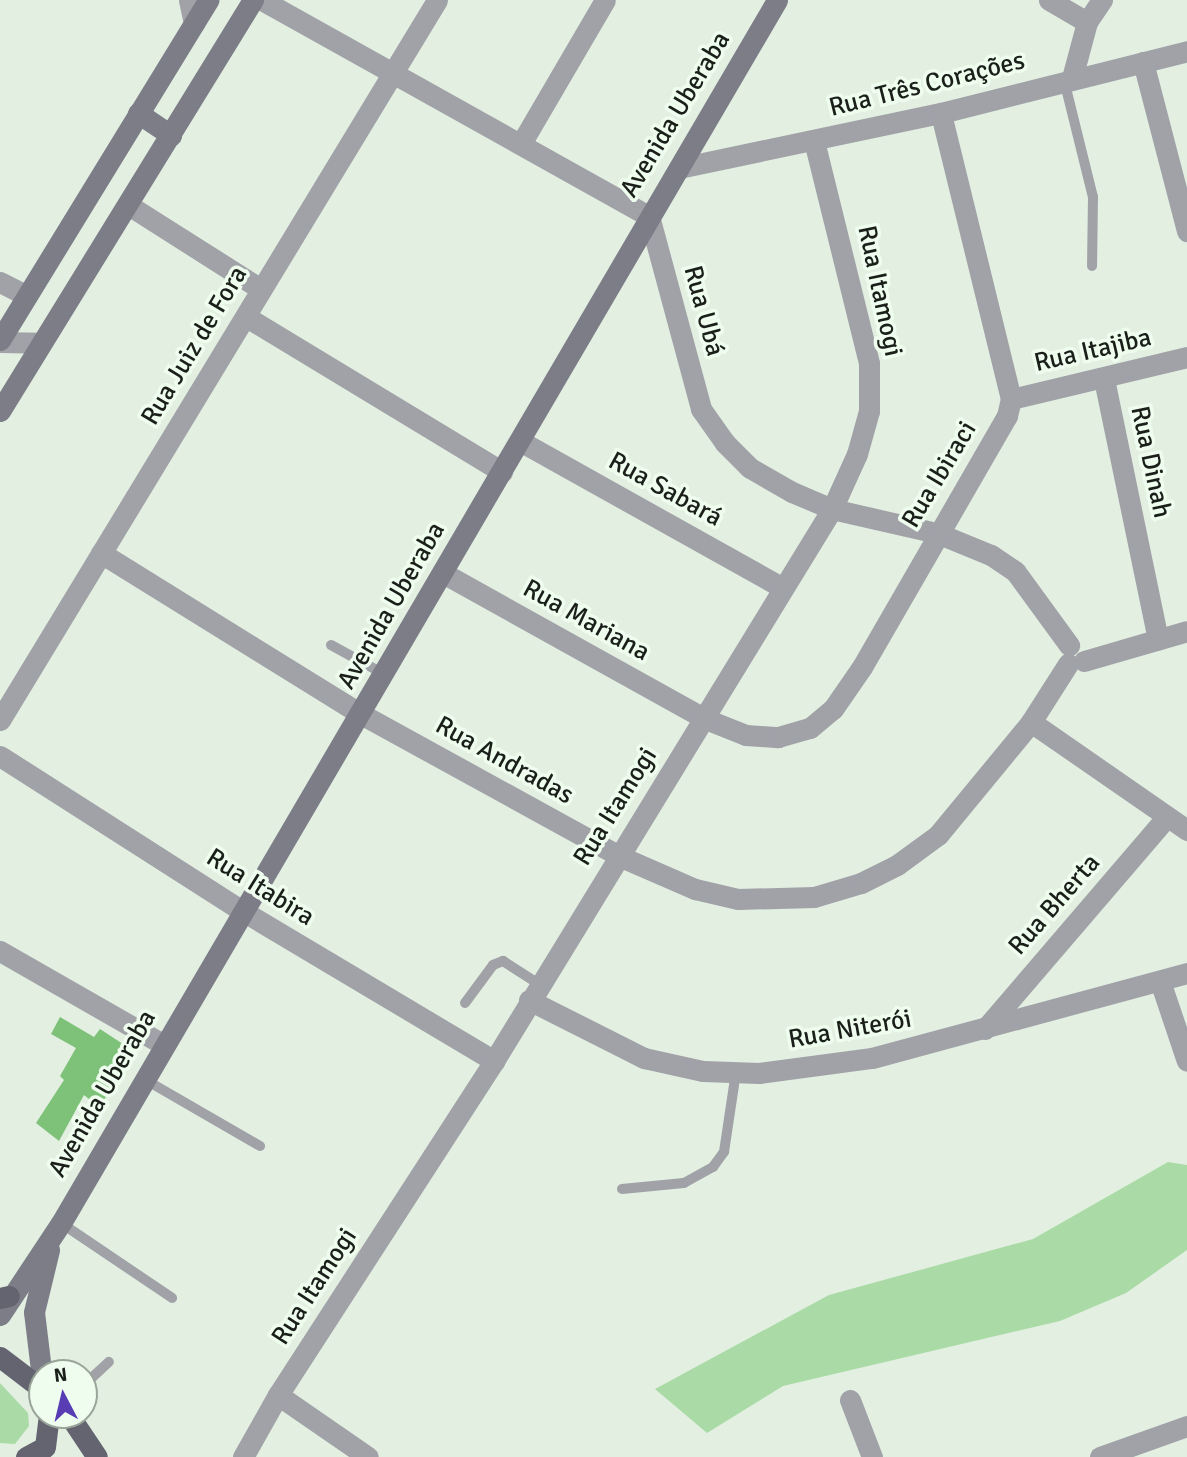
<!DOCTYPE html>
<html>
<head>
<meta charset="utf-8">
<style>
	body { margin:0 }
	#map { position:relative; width:1187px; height:1457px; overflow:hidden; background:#e2efe1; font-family:Signika,sans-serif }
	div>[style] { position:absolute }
	.green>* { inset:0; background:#aadba6 }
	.building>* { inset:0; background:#7ec179 }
	.lane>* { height:10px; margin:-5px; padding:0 5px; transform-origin:5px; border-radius:5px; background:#a1a1a8 }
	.street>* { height:21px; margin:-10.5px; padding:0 10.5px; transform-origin:10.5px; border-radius:10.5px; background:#a1a1a8 }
	.secondary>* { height:21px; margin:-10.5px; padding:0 10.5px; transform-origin:10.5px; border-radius:10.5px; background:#7d7d88 }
	.primary>* { height:21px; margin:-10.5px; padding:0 10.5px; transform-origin:10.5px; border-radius:10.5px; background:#646471 }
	span { translate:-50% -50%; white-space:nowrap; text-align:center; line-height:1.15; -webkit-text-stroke:7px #effdee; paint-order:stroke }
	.street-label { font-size:26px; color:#1a1f1a }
	.north { position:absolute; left:28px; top:1359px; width:70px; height:70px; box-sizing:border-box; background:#effdee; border:2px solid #9aa499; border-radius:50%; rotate:353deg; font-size:19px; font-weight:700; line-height:28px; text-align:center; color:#1a1f1a }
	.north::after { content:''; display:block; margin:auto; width:24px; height:32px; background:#573cb4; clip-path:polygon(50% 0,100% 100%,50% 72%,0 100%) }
</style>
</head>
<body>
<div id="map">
	<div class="green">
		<i style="clip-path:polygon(1168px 1162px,1187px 1165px,1187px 1250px,1126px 1293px,1060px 1321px,783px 1386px,707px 1433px,655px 1389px,829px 1295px,1033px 1239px)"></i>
		<i style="clip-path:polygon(0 1383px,28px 1413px,29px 1426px,15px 1444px,0 1443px)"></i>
	</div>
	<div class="building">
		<i style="clip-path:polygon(60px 1017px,94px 1037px,100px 1029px,126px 1046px,125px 1060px,100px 1108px,84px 1095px,59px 1141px,36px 1123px,64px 1080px,60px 1076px,76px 1048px,51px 1034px)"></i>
	</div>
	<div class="lane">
		<i style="left:1064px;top:80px;width:121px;rotate:76.1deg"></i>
		<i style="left:1093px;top:197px;width:69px;rotate:90.8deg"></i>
		<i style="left:331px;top:645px;width:60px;rotate:28.7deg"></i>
		<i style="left:465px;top:1003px;width:47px;rotate:-53.6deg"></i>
		<i style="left:493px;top:965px;width:11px;rotate:-22deg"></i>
		<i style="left:503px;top:961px;width:43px;rotate:32.6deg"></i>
		<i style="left:144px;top:1079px;width:134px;rotate:30deg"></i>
		<i style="left:622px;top:1189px;width:62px;rotate:-5.5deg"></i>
		<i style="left:684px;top:1183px;width:33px;rotate:-29deg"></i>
		<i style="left:713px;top:1167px;width:19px;rotate:-54deg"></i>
		<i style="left:724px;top:1152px;width:81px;rotate:-81.5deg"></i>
		<i style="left:61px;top:1223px;width:134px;rotate:34deg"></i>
		<i style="left:84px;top:1385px;width:34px;rotate:-43deg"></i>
	</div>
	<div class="street">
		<i style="left:189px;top:0;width:24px;rotate:78deg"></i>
		<i style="left:262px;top:0;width:443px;rotate:29.2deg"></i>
		<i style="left:649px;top:216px;width:200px;rotate:74.9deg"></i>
		<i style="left:701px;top:409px;width:42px;rotate:54.8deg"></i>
		<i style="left:725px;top:443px;width:35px;rotate:45deg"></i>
		<i style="left:750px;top:468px;width:48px;rotate:29.7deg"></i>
		<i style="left:792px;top:492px;width:43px;rotate:23deg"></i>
		<i style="left:832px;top:509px;width:108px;rotate:12.9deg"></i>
		<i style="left:937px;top:533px;width:58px;rotate:22.2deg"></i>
		<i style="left:991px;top:555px;width:29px;rotate:34deg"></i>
		<i style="left:1015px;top:571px;width:92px;rotate:53.9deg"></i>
		<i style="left:1049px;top:0;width:44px;rotate:30.1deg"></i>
		<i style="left:1143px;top:62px;width:175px;rotate:75.4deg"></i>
		<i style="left:1072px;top:78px;width:58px;rotate:-75deg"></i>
		<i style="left:1087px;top:22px;width:27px;rotate:-56deg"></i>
		<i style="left:522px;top:142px;width:164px;rotate:-59.7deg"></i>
		<i style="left:679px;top:168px;width:268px;rotate:-11.9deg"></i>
		<i style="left:941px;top:113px;width:254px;rotate:-14.1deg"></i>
		<i style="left:130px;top:206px;width:155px;rotate:32.4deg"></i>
		<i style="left:0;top:282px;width:30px;rotate:27deg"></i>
		<i style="left:248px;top:318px;width:297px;rotate:31.2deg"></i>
		<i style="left:0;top:342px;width:39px;rotate:1deg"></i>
		<i style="left:1104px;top:379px;width:266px;rotate:78.3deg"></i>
		<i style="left:1011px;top:399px;width:181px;rotate:-13.4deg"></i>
		<i style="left:520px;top:441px;width:301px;rotate:29.2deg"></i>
		<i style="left:101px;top:553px;width:306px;rotate:31.8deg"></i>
		<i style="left:361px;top:714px;width:294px;rotate:28.8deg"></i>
		<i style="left:619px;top:856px;width:83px;rotate:23.5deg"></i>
		<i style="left:695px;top:889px;width:44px;rotate:13.1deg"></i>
		<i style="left:738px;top:899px;width:76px;rotate:-1.5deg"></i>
		<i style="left:814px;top:897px;width:49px;rotate:-16.6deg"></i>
		<i style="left:861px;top:883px;width:40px;rotate:-26.6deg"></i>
		<i style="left:897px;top:865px;width:51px;rotate:-36.2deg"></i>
		<i style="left:938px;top:835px;width:146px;rotate:-50.5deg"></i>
		<i style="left:1031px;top:722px;width:69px;rotate:-57.5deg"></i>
		<i style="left:443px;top:573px;width:298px;rotate:29.1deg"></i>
		<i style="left:703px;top:718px;width:46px;rotate:21.6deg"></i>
		<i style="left:746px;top:735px;width:32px;rotate:4deg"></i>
		<i style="left:778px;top:737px;width:33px;rotate:-16deg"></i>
		<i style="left:810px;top:728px;width:30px;rotate:-40deg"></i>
		<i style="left:833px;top:709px;width:51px;rotate:-55.4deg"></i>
		<i style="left:862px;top:667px;width:290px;rotate:-60deg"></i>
		<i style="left:1007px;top:416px;width:17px;rotate:-77deg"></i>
		<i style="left:1011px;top:399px;width:294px;rotate:-103.8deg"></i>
		<i style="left:1084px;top:661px;width:107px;rotate:-16.2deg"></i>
		<i style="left:0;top:720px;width:842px;rotate:-58.74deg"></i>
		<i style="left:1031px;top:722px;width:190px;rotate:34.7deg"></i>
		<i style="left:0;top:756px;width:286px;rotate:32.6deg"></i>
		<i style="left:241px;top:910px;width:295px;rotate:30.8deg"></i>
		<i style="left:0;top:951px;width:189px;rotate:29.8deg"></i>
		<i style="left:1160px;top:981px;width:84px;rotate:71.4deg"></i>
		<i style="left:529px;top:1000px;width:129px;rotate:26.8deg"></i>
		<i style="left:644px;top:1058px;width:60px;rotate:12.4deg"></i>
		<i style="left:703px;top:1071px;width:56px;rotate:2deg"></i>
		<i style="left:759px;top:1073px;width:114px;rotate:-7.6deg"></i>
		<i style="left:872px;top:1058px;width:326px;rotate:-15.1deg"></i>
		<i style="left:985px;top:1029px;width:279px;rotate:-49.4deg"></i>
		<i style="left:278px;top:1395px;width:109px;rotate:34.6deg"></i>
		<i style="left:850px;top:1400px;width:61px;rotate:68.9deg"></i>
		<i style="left:243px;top:1457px;width:71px;rotate:-60.6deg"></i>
		<i style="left:278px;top:1395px;width:398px;rotate:-57.1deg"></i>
		<i style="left:494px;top:1061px;width:647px;rotate:-58.52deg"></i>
		<i style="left:832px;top:509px;width:60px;rotate:-65.6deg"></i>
		<i style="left:857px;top:454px;width:45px;rotate:-74.4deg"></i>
		<i style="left:869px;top:411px;width:48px;rotate:-90deg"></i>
		<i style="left:869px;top:363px;width:229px;rotate:-103.9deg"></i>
		<i style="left:1100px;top:1457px;width:92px;rotate:-19.6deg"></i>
	</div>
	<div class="secondary">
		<i style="left:138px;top:113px;width:40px;rotate:34deg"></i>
		<i style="left:0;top:340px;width:399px;rotate:-58.5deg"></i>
		<i style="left:0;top:411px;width:483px;rotate:-58.4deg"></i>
		<i style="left:0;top:1315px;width:110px;rotate:-56.5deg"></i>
		<i style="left:61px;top:1223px;width:1417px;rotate:-59.65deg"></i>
		<i style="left:42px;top:1378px;width:66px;rotate:-96.9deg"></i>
		<i style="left:34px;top:1312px;width:64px;rotate:-76.4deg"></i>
	</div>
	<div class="primary">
		<i style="left:0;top:1298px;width:9px;rotate:-13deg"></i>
		<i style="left:0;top:1357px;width:53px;rotate:37.3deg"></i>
		<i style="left:69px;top:1415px;width:50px;rotate:56.3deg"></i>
		<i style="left:26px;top:1457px;width:21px;rotate:-28deg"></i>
		<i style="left:45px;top:1447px;width:32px;rotate:-83deg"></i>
	</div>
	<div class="street-label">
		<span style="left:927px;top:85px;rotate:-14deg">Rua Três Corações</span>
		<span style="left:676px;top:115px;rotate:-59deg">Avenida Uberaba</span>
		<span style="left:879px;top:291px;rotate:78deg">Rua Itamogi</span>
		<span style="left:703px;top:311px;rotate:75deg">Rua Ubá</span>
		<span style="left:195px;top:346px;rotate:-59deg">Rua Juiz de Fora</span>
		<span style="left:1093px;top:351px;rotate:-13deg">Rua Itajiba</span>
		<span style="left:1150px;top:462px;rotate:78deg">Rua Dinah</span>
		<span style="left:940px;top:475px;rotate:-59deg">Rua Ibiraci</span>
		<span style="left:665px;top:490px;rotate:29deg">Rua Sabará</span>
		<span style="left:392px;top:606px;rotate:-60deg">Avenida Uberaba</span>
		<span style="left:586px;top:621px;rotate:29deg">Rua Mariana</span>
		<span style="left:504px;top:761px;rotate:29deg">Rua Andradas</span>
		<span style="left:616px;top:807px;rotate:-58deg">Rua Itamogi</span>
		<span style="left:260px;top:888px;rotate:32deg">Rua Itabira</span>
		<span style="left:1055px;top:905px;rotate:-49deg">Rua Bherta</span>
		<span style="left:850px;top:1030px;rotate:-10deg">Rua Niterói</span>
		<span style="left:103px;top:1094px;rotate:-60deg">Avenida Uberaba</span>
		<span style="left:315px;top:1287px;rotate:-57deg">Rua Itamogi</span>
	</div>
	<div class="north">N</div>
</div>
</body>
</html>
